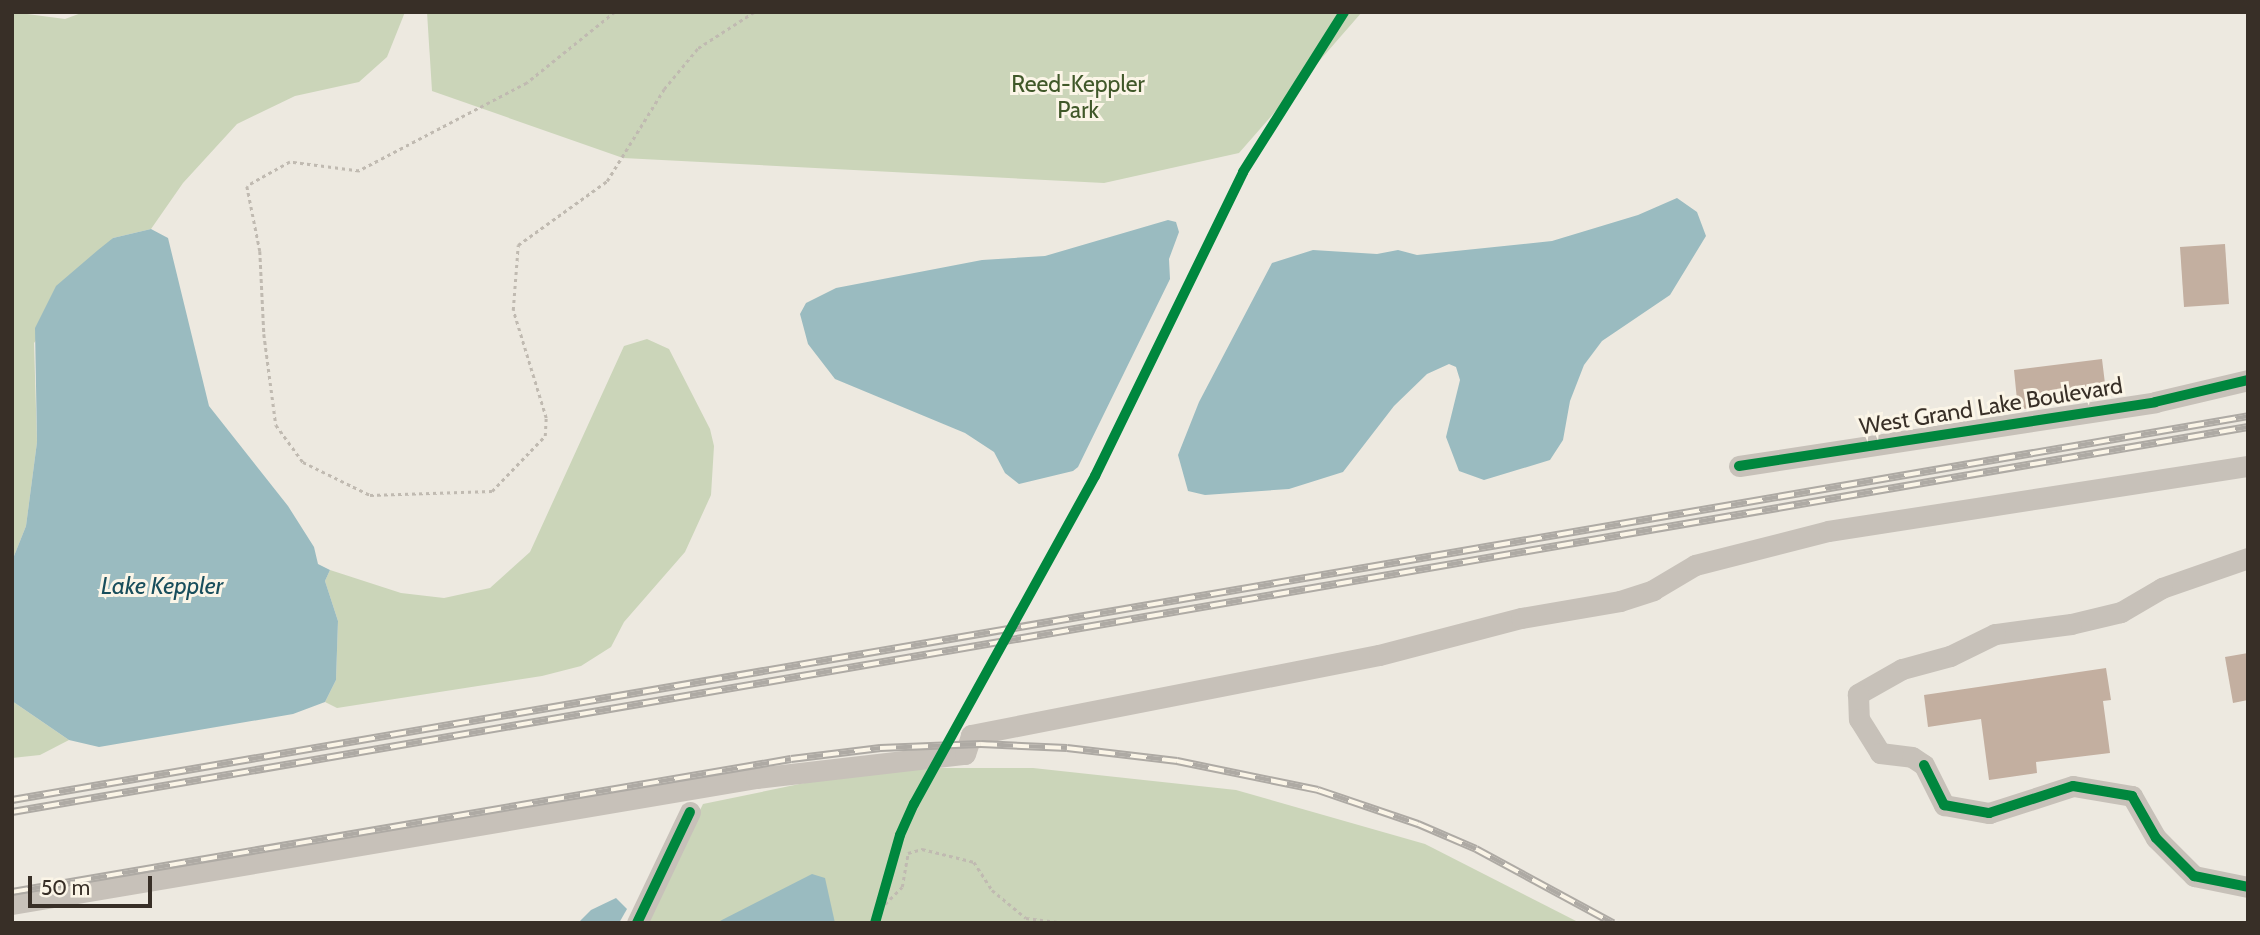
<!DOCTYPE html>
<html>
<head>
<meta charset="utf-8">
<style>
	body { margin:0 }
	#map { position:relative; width:2260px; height:935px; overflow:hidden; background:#ede9e0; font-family:Cabin,sans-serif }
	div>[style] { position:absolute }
	.green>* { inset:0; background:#cbd5b9 }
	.water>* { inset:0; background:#9abbc0 }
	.building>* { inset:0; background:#c3afa0 }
	.path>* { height:2.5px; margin-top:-1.25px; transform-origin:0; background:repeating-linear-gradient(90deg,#c0bab1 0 3.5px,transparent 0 7px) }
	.minor>* { height:21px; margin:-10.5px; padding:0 10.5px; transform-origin:10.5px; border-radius:10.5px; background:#c7c1b9 }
	.rail>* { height:8px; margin-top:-4px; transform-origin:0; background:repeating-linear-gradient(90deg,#fbf5e7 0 16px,#aeaaa4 0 32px); box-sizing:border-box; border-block:2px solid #aeaaa4 }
	.cycleway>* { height:10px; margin:-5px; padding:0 5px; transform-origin:5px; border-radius:5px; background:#00873e }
	span { translate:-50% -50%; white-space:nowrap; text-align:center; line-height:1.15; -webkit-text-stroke:6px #fbf5e7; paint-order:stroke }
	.park-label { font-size:23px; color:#405829 }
	.street-label { font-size:23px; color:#382f27 }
	.water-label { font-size:24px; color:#194e5c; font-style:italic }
	.frame { position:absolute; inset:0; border:14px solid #382f27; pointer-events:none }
	.scale { position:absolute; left:28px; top:876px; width:124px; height:32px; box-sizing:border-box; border:4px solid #382f27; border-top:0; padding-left:9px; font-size:21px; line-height:24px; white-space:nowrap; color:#382f27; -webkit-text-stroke:5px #fbf5e7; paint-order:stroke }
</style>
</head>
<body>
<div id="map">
	<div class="green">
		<i style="clip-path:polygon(12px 12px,65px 19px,84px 12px,405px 12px,387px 57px,359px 82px,295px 96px,237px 124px,183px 183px,151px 229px,113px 238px,34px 343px,37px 442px,26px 526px,12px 561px)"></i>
		<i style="clip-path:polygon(427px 12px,1362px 12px,1239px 153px,1104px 183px,623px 158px,432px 91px)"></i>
		<i style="clip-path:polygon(647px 339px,669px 349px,710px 429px,714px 446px,711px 495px,685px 552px,624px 622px,611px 647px,581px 666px,542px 676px,337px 708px,325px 702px,336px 680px,338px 621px,325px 581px,330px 570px,401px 593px,444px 598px,490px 588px,530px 552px,624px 346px)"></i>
		<i style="clip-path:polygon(12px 701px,69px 740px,40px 755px,12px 758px)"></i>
		<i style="clip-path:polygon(877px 768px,1033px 768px,1236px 790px,1425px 844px,1580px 923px,646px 923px,703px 804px)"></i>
	</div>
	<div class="water">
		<i style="clip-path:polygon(1677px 198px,1697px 212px,1706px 236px,1670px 295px,1602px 341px,1584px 365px,1570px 401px,1563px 440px,1550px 460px,1484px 480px,1459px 471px,1446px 437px,1460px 380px,1456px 367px,1449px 364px,1427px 374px,1394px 406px,1343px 472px,1289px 489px,1205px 495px,1188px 491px,1178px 455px,1199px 402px,1272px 263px,1313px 250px,1377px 254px,1398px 250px,1417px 255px,1552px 241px,1638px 215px)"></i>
		<i style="clip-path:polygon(1168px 220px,1176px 222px,1179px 232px,1169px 259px,1170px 279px,1078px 467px,1073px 471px,1019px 484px,1005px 473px,994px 452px,965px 433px,835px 379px,808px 344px,800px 314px,806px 303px,836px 288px,982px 260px,1045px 256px)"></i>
		<i style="clip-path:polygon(151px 229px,168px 238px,209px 406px,288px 506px,314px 547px,318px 564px,330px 570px,325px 581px,338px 621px,336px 680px,325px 702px,293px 714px,99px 747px,69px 740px,12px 701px,12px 561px,26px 526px,37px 442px,35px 328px,56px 286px,98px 250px,113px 238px)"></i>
		<i style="clip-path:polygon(812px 874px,825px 878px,835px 923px,716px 923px)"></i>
		<i style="clip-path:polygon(616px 898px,627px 909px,619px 923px,578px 923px,591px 910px)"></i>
	</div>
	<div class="building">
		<i style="clip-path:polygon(2225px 244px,2229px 304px,2184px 307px,2180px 247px)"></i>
		<i style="clip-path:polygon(2102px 359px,2106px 392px,2050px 399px,2051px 405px,2018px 410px,2014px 370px)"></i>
		<i style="clip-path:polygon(2248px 653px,2248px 700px,2233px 703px,2225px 657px)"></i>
		<i style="clip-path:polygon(2106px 668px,2111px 700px,2103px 701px,2110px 753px,2036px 762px,2037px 773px,1989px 780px,1981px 719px,1928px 727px,1924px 695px)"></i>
	</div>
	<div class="path">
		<i style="left:615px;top:12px;width:113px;rotate:141.1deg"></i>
		<i style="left:527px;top:83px;width:190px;rotate:152.4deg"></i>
		<i style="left:359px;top:171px;width:70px;rotate:-172.6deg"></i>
		<i style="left:290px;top:162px;width:49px;rotate:150.8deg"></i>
		<i style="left:247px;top:186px;width:66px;rotate:78.7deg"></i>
		<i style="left:260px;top:251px;width:83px;rotate:87.2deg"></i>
		<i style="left:264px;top:334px;width:92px;rotate:82.5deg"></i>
		<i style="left:276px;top:425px;width:46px;rotate:53.9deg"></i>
		<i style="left:303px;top:462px;width:75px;rotate:26.2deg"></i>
		<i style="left:370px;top:495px;width:122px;rotate:-1.9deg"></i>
		<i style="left:492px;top:491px;width:76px;rotate:-46.1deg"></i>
		<i style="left:545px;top:436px;width:18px;rotate:-87deg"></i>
		<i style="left:546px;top:418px;width:113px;rotate:-107deg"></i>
		<i style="left:513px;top:310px;width:65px;rotate:-85.6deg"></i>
		<i style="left:518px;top:245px;width:110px;rotate:-35.7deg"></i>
		<i style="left:607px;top:181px;width:108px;rotate:-58.2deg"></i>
		<i style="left:664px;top:89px;width:53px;rotate:-50.3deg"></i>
		<i style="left:698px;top:48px;width:67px;rotate:-32.7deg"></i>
		<i style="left:880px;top:909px;width:31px;rotate:-45deg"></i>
		<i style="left:902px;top:887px;width:35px;rotate:-80deg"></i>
		<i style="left:908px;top:853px;width:15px;rotate:-16deg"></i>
		<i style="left:922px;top:849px;width:54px;rotate:14deg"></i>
		<i style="left:974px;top:862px;width:33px;rotate:57deg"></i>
		<i style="left:992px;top:890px;width:44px;rotate:39.5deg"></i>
		<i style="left:1026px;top:918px;width:40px;rotate:7.1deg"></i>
	</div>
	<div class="minor">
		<i style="left:1739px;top:466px;width:421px;rotate:-8.7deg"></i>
		<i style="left:2155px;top:402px;width:96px;rotate:-13.3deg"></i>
		<i style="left:2248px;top:558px;width:91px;rotate:160.8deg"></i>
		<i style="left:2162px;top:588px;width:48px;rotate:149.7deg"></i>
		<i style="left:2121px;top:612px;width:51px;rotate:166.5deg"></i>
		<i style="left:2071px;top:624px;width:77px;rotate:172.5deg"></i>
		<i style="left:1995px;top:634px;width:50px;rotate:153.9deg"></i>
		<i style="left:1950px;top:656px;width:50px;rotate:164.8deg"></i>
		<i style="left:1902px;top:669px;width:51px;rotate:150.4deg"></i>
		<i style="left:1858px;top:694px;width:25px;rotate:88deg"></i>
		<i style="left:1859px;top:719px;width:40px;rotate:58deg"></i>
		<i style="left:1880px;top:753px;width:32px;rotate:7deg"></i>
		<i style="left:1912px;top:757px;width:14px;rotate:34deg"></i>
		<i style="left:1924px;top:765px;width:45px;rotate:63.4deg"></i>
		<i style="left:1944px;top:805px;width:46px;rotate:10.1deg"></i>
		<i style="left:1989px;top:813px;width:88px;rotate:-17.8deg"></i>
		<i style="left:2073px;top:786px;width:60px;rotate:9.6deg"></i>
		<i style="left:2132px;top:796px;width:48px;rotate:60.3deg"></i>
		<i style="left:2156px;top:838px;width:54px;rotate:45deg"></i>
		<i style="left:2194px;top:876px;width:55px;rotate:11.5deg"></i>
		<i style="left:12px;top:904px;width:755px;rotate:-9.61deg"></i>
		<i style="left:756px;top:778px;width:210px;rotate:-6.6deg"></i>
		<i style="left:965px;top:754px;width:20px;rotate:-72deg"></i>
		<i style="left:971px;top:735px;width:416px;rotate:-11.1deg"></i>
		<i style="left:1379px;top:655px;width:147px;rotate:-14.6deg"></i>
		<i style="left:1521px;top:618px;width:100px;rotate:-9.7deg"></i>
		<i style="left:1620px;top:601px;width:35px;rotate:-18deg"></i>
		<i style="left:1653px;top:590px;width:49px;rotate:-30.8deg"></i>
		<i style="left:1695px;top:565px;width:137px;rotate:-14.3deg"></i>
		<i style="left:1828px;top:531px;width:425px;rotate:-8.8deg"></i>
		<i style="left:637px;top:923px;width:123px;rotate:-64.5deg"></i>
	</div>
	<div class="rail">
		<i style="left:12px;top:800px;width:2269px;rotate:-9.74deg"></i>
		<i style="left:12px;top:812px;width:2269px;rotate:-9.77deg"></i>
		<i style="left:12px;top:892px;width:790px;rotate:-9.69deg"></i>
		<i style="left:791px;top:759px;width:90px;rotate:-7deg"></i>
		<i style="left:880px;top:748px;width:101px;rotate:-2.3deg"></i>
		<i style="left:981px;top:744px;width:86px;rotate:2.7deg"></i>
		<i style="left:1067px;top:748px;width:111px;rotate:6.7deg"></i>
		<i style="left:1177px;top:761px;width:144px;rotate:11.6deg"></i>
		<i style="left:1318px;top:790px;width:106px;rotate:18.8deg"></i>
		<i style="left:1418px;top:824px;width:63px;rotate:23.3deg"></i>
		<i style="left:1476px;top:849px;width:156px;rotate:28.4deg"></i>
	</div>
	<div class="cycleway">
		<i style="left:1739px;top:466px;width:421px;rotate:-8.7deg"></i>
		<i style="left:2155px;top:402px;width:96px;rotate:-13.3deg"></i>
		<i style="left:1924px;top:765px;width:45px;rotate:63.4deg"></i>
		<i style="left:1944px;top:805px;width:46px;rotate:10.1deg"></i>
		<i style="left:1989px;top:813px;width:88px;rotate:-17.8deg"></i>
		<i style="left:2073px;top:786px;width:60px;rotate:9.6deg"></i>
		<i style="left:2132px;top:796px;width:48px;rotate:60.3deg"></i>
		<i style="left:2156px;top:838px;width:54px;rotate:45deg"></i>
		<i style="left:2194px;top:876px;width:55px;rotate:11.5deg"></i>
		<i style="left:637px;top:923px;width:123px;rotate:-64.5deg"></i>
		<i style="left:875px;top:923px;width:91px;rotate:-74.1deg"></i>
		<i style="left:900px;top:835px;width:34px;rotate:-66deg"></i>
		<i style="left:914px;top:804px;width:375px;rotate:-61.1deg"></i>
		<i style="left:1095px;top:476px;width:338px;rotate:-64deg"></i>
		<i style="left:1243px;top:172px;width:189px;rotate:-57.7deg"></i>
	</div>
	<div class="park-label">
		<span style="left:1078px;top:97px">Reed-Keppler<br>Park</span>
	</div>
	<div class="street-label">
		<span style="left:1991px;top:406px;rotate:-9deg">West Grand Lake Boulevard</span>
	</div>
	<div class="water-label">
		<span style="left:162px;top:586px">Lake Keppler</span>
	</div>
	<div class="frame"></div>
	<div class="scale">50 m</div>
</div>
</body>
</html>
